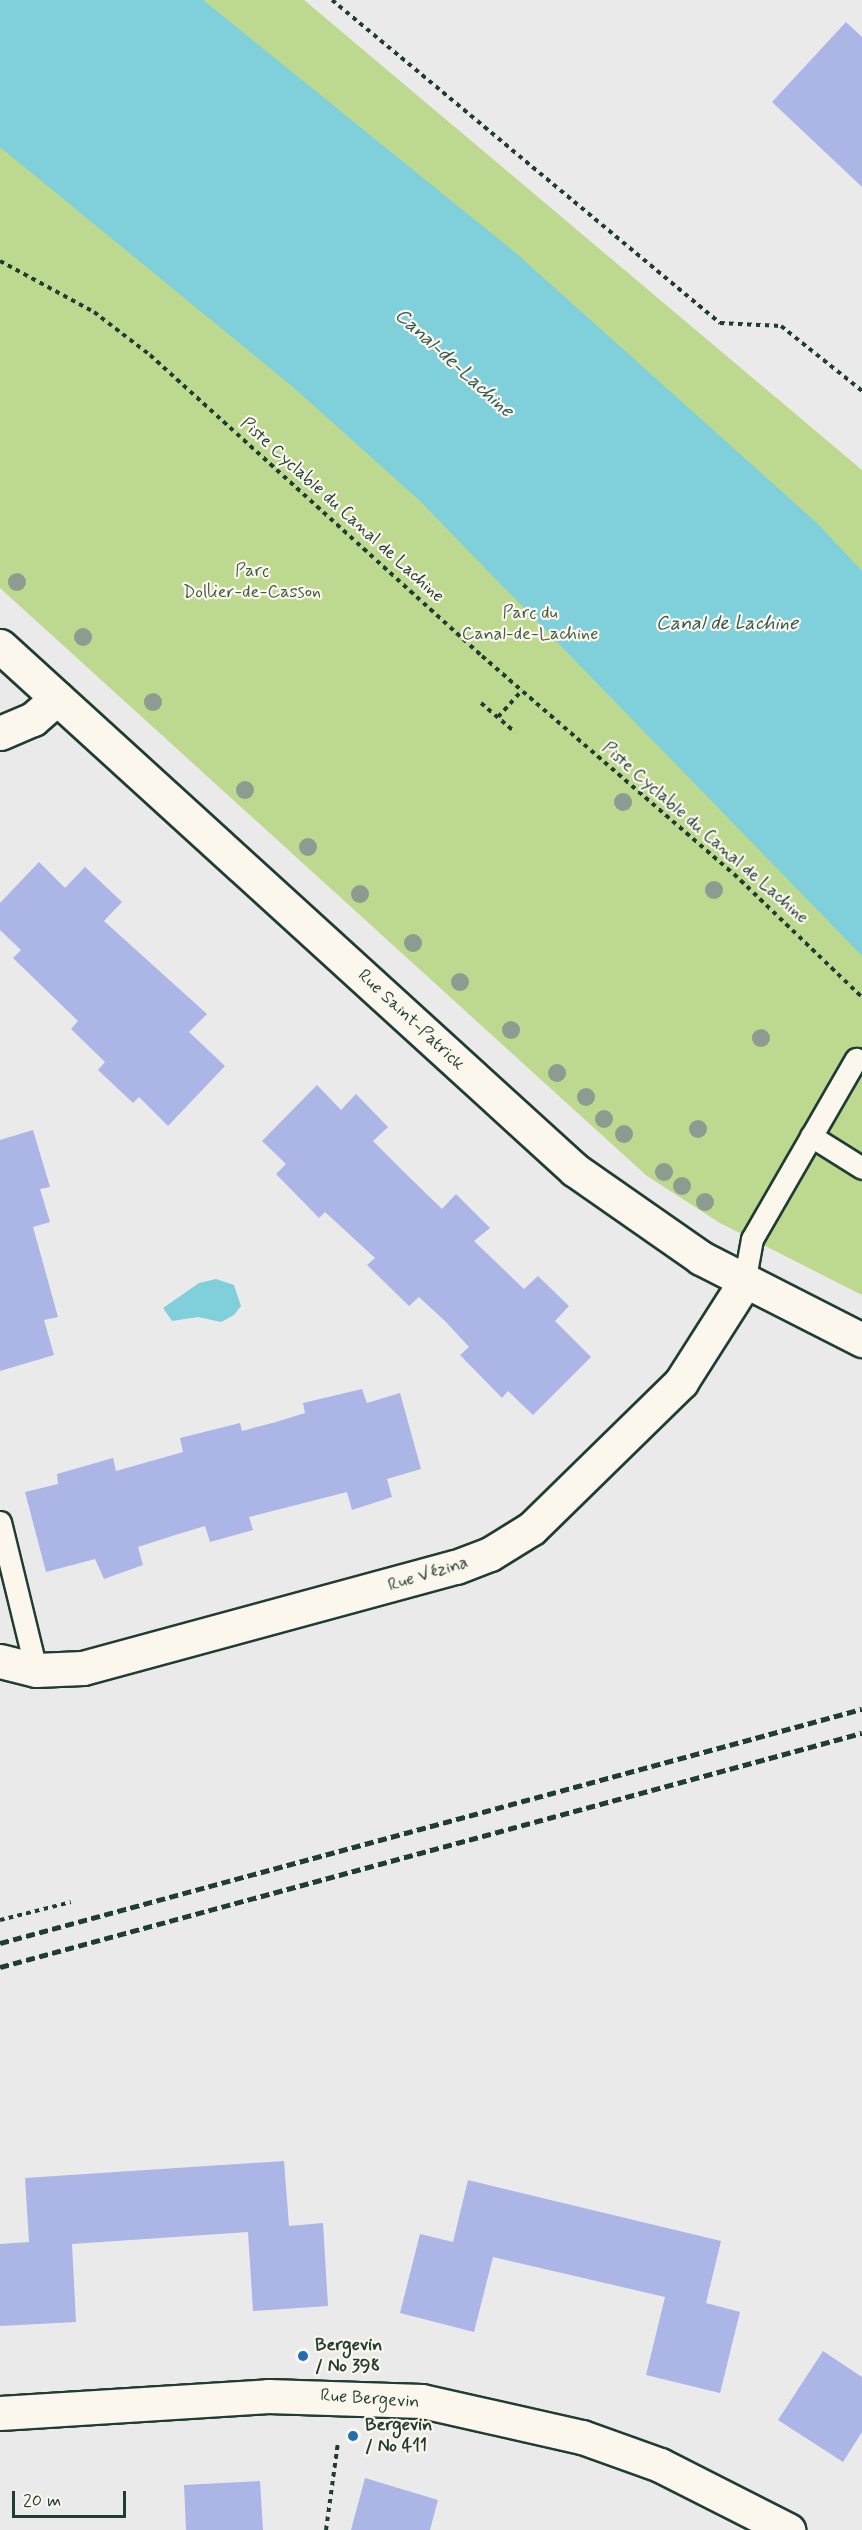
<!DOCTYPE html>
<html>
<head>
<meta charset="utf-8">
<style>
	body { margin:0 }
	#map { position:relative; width:862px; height:2530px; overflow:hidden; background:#ebeaeb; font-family:Mynerve,sans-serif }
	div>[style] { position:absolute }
	.green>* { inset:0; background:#bdd88f }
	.water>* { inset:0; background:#80d0db }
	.building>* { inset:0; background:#abb5e6 }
	.path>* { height:4px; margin-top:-2px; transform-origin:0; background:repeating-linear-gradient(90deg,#1f3d34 0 4.5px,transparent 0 9px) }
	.roads { filter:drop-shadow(2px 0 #1f3d34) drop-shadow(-2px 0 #1f3d34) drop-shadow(0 2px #1f3d34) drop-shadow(0 -2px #1f3d34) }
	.lane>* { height:21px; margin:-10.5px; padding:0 10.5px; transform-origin:10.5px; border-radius:10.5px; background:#fbf7ec }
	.street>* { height:33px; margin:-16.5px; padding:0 16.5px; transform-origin:16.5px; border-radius:16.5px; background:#fbf7ec }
	.secondary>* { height:33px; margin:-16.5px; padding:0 16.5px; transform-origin:16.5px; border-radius:16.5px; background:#fbf7ec }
	.rail>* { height:4.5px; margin-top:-2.25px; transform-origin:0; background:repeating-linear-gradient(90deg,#1f3d34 0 9px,transparent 0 13.5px) }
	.trees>* { width:18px; height:18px; margin:-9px; border-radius:50%; background:#8c9c90 }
	.dots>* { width:16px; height:16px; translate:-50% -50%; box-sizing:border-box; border:3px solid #fbf7ec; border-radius:50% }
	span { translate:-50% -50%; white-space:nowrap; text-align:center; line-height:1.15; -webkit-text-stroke:4.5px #fbf7ec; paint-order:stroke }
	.street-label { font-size:18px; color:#1f3d34 }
	.park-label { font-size:18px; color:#3f5c46 }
	.poi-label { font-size:18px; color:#1f3d34; font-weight:700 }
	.left { translate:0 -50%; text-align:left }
	.water-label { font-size:20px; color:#325a55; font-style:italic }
	.scale { position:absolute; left:12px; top:2491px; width:114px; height:27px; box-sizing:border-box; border:3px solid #1f3d34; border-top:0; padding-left:8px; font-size:18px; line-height:21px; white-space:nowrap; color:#1f3d34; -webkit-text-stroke:4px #fbf7ec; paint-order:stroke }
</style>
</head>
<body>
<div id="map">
	<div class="green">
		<i style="clip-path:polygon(0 0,304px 0,862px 470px,862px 1295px,720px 1223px,647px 1176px,0 588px)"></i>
	</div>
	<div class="water">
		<i style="clip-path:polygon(0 0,203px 0,517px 254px,818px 524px,862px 571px,862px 956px,420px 501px,293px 387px,0 147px)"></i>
		<i style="clip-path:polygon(216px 1279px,234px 1285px,241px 1306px,234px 1315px,221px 1322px,198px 1317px,172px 1321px,163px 1308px,199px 1283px)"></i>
	</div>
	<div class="building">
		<i style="clip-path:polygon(846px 22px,862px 37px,862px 187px,772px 102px)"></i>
		<i style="clip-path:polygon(39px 862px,65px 888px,85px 867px,122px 902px,104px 921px,207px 1014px,189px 1032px,225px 1066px,168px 1126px,139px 1097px,133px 1103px,98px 1070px,105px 1062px,71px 1029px,78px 1021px,13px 958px,21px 950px,0 930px,0 903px)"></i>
		<i style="clip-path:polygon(317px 1085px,341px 1110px,356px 1094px,388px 1127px,373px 1141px,407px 1175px,442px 1209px,456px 1194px,490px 1228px,474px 1241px,524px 1289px,538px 1276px,569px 1306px,555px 1321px,591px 1357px,533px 1415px,508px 1391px,502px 1398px,460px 1355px,469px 1347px,445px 1321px,419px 1297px,409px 1306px,367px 1265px,375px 1258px,325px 1212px,319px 1218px,276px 1174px,286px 1164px,262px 1141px)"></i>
		<i style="clip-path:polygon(33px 1130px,50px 1187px,40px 1189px,50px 1222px,33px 1227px,58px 1317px,44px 1320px,54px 1355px,0 1371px,0 1140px)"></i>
		<i style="clip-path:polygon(362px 1389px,367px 1403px,400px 1393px,421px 1469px,387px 1479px,392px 1497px,352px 1510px,347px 1492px,249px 1517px,253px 1530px,210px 1542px,205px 1526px,172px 1536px,138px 1547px,143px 1565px,104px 1579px,95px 1559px,46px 1572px,25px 1492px,58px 1484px,57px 1474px,113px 1458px,116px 1471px,183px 1452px,180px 1438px,240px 1423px,242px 1431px,276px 1422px,305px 1413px,303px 1403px)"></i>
		<i style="clip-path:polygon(284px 2161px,289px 2226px,323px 2223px,328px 2306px,253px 2311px,248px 2232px,72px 2244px,76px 2322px,0 2326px,0 2244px,29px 2242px,25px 2178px)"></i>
		<i style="clip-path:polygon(468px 2180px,721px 2241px,706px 2303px,740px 2312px,720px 2393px,646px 2375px,665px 2297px,493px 2257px,474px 2332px,400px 2313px,420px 2234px,453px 2242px)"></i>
		<i style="clip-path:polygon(823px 2351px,862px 2377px,862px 2432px,843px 2462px,778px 2420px)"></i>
		<i style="clip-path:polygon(365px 2478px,438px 2500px,430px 2530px,351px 2530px)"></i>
		<i style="clip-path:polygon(260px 2481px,263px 2530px,186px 2530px,184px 2485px)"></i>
	</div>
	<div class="path">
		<i style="left:332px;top:0;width:505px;rotate:39.78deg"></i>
		<i style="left:720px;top:323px;width:61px;rotate:2.8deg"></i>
		<i style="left:781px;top:326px;width:104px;rotate:38.7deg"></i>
		<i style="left:0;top:261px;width:107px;rotate:28.5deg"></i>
		<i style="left:94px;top:312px;width:71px;rotate:37.5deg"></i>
		<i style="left:150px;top:355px;width:448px;rotate:42.2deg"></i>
		<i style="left:482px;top:656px;width:333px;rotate:40.9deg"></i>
		<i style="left:734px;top:874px;width:178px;rotate:43.9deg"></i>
		<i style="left:481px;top:703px;width:45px;rotate:40.5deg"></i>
		<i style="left:498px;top:717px;width:36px;rotate:-48deg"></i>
		<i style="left:0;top:1920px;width:73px;rotate:-14.2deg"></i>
		<i style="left:326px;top:2530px;width:89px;rotate:-82.2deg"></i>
	</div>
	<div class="roads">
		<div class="lane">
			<i style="left:811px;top:1136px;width:60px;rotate:32.1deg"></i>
			<i style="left:744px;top:1283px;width:45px;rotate:-79.7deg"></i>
			<i style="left:752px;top:1239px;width:208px;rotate:-60deg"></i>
			<i style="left:0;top:1522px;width:152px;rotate:76.3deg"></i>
		</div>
		<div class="street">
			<i style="left:0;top:733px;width:36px;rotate:-23deg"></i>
			<i style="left:33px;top:719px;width:32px;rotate:-41deg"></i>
			<i style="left:0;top:1661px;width:37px;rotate:14deg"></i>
			<i style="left:36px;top:1670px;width:47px;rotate:-2.4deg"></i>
			<i style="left:83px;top:1668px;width:386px;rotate:-15.2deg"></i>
			<i style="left:456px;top:1567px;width:36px;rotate:-21deg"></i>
			<i style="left:490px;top:1554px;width:49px;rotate:-31.8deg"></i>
			<i style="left:532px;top:1528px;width:209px;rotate:-44.4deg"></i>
			<i style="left:681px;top:1382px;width:117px;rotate:-57.5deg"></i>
			<i style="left:0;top:2413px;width:269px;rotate:-3.6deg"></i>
			<i style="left:268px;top:2396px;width:154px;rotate:1.9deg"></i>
			<i style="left:422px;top:2401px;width:164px;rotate:12.7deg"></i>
			<i style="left:582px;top:2437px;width:83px;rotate:19.7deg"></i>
			<i style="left:660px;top:2465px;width:144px;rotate:26.9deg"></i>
		</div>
		<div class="secondary">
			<i style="left:0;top:646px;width:778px;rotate:42.34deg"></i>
			<i style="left:575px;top:1170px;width:154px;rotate:34.9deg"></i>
			<i style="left:701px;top:1258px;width:181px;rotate:27deg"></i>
		</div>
	</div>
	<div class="rail">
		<i style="left:0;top:1943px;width:893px;rotate:-15.19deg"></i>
		<i style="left:0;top:1967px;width:893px;rotate:-15.19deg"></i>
	</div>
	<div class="trees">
		<i style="left:17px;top:582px"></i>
		<i style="left:83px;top:637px"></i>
		<i style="left:153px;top:702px"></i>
		<i style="left:245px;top:790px"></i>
		<i style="left:623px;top:802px"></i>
		<i style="left:308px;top:847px"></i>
		<i style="left:714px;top:890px"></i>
		<i style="left:360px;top:894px"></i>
		<i style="left:413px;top:943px"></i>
		<i style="left:460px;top:982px"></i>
		<i style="left:511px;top:1030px"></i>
		<i style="left:761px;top:1038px"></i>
		<i style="left:557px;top:1073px"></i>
		<i style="left:586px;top:1097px"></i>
		<i style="left:604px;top:1119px"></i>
		<i style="left:698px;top:1129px"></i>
		<i style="left:624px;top:1134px"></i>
		<i style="left:664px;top:1172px"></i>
		<i style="left:682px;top:1186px"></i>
		<i style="left:705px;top:1202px"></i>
	</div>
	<div class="dots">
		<i style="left:303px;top:2356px;background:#1f6fb2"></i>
		<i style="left:353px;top:2436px;background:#1f6fb2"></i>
	</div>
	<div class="street-label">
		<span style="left:342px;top:510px;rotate:42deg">Piste Cyclable du Canal de Lachine</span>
		<span style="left:705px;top:833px;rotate:41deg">Piste Cyclable du Canal de Lachine</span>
		<span style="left:411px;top:1020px;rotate:43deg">Rue Saint-Patrick</span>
		<span style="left:428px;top:1574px;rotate:-17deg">Rue Vézina</span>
		<span style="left:370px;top:2399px;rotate:4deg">Rue Bergevin</span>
	</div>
	<div class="park-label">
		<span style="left:252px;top:582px">Parc<br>Dollier-de-Casson</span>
		<span style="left:530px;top:624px">Parc du<br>Canal-de-Lachine</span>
	</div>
	<div class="poi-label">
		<span class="left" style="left:315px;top:2356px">Bergevin<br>/ No 398</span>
		<span class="left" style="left:365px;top:2436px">Bergevin<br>/ No 411</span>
	</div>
	<div class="water-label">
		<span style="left:454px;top:363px;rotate:42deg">Canal-de-Lachine</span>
		<span style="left:727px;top:623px">Canal de Lachine</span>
	</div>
	<div class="scale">20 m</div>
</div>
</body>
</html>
